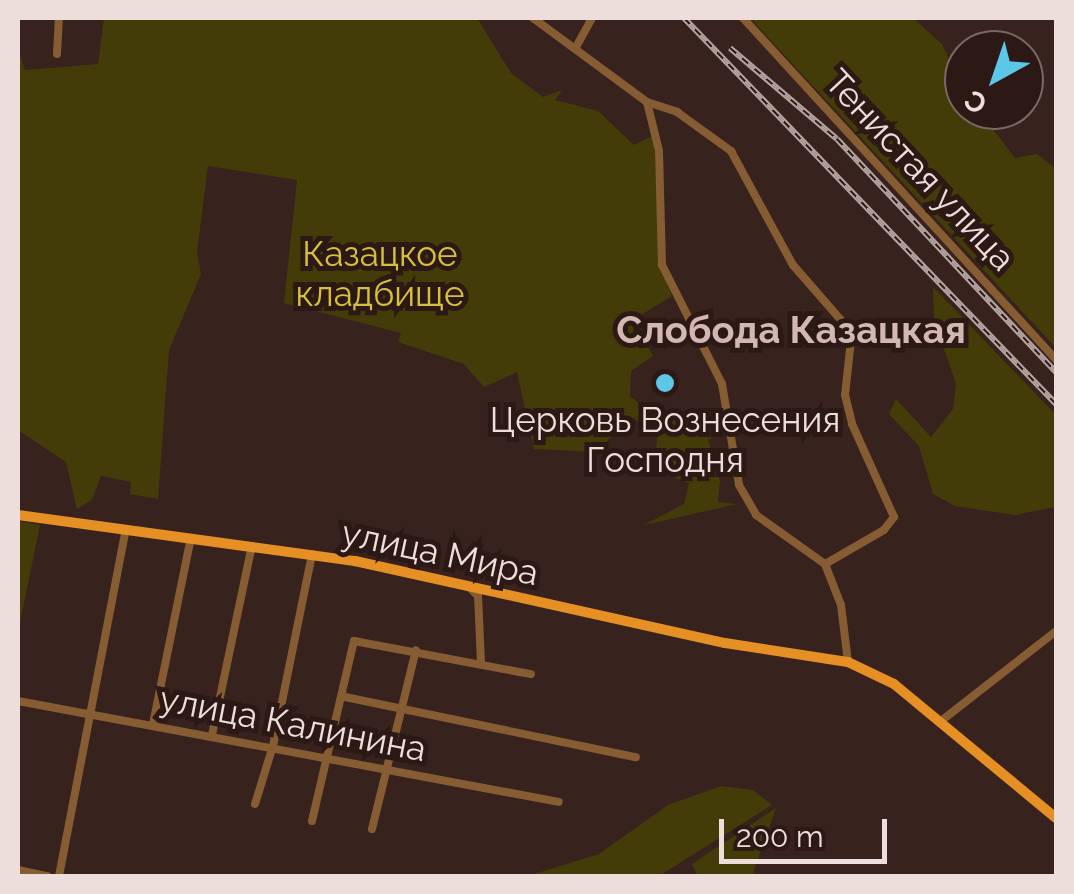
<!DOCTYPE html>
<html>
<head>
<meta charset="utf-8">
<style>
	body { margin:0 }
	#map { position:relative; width:1074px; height:894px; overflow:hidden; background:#37221e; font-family:Raleway,sans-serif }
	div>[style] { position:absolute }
	.green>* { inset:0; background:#443c08 }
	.minor>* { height:8px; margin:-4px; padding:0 4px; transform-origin:4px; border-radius:4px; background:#865d32 }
	.major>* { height:10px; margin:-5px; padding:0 5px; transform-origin:5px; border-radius:5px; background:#e58f24 }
	.rail>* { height:6px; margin-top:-3px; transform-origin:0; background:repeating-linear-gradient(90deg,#2c1915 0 8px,#b6a5a2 0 16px); box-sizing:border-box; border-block:2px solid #b6a5a2 }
	.dots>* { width:28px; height:28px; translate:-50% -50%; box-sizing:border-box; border:5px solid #2c1915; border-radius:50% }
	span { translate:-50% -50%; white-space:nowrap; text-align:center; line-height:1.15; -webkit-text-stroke:10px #2c1915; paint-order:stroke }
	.street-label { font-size:35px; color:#eddedb }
	.park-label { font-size:35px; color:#d6c03b }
	.poi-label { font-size:35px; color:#eddedb }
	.neighbourhood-label { font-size:38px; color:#d3b7b2; font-weight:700 }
	.frame { position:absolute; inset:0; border:20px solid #eddedb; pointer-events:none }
	.north { position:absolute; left:944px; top:30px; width:100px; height:100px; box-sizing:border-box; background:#2c1915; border:2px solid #796864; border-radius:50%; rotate:220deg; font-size:28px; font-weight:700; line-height:40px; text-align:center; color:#eddedb }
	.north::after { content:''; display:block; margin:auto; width:35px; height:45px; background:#5cc7e7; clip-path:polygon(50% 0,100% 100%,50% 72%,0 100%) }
	.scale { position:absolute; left:719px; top:819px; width:168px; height:45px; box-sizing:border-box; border:5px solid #eddedb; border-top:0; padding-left:12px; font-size:30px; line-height:35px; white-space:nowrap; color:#eddedb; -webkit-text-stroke:8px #2c1915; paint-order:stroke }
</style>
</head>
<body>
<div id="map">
	<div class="green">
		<i style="clip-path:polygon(104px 18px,477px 18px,511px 73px,543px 97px,562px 90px,555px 100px,598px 111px,634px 145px,654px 135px,660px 266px,672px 296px,633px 320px,653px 356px,631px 371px,630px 396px,647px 410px,679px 415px,686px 436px,707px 430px,704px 411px,718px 412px,720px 432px,708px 440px,720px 481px,718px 502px,737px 504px,644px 525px,684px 504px,689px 483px,665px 474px,656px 449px,658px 431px,629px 416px,598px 452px,534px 449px,517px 372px,484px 387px,464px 364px,398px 342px,401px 333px,284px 303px,297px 180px,208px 166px,197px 252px,201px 274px,169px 350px,158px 499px,130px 494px,131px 482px,101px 476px,92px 500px,77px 509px,66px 462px,18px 430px,18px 49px,25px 70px,98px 64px)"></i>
		<i style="clip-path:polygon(750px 18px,913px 18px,942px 44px,964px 92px,964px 110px,978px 110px,1015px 158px,1037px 154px,1056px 169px,1056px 348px)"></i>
		<i style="clip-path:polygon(933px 287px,1056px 415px,1056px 507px,1015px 515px,955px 506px,933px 494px,919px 446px,889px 414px,896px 399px,931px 437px,953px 409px,956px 384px,934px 320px)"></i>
		<i style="clip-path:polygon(18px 521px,40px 525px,18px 632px)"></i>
		<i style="clip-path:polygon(721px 786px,753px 790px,772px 805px,659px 876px,528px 876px,599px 854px,668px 805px)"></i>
		<i style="clip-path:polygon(776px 808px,752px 876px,698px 876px,692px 864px)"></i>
	</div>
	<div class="minor">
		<i style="left:533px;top:18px;width:142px;rotate:36.4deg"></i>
		<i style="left:647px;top:102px;width:32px;rotate:18deg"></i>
		<i style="left:677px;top:112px;width:67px;rotate:35.8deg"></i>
		<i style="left:731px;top:151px;width:130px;rotate:61.5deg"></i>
		<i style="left:793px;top:265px;width:73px;rotate:48.9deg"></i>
		<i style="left:841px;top:320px;width:22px;rotate:63deg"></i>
		<i style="left:851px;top:340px;width:55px;rotate:96.2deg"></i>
		<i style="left:845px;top:395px;width:30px;rotate:76deg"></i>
		<i style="left:852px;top:424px;width:102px;rotate:65.7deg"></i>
		<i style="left:894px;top:517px;width:16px;rotate:128deg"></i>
		<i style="left:884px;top:530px;width:68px;rotate:150deg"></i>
		<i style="left:743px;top:18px;width:463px;rotate:47.5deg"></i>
		<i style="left:576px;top:47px;width:33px;rotate:-61deg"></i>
		<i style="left:57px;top:54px;width:36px;rotate:-87deg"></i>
		<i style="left:647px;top:102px;width:50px;rotate:76.2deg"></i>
		<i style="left:659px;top:151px;width:114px;rotate:88.5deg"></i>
		<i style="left:662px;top:265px;width:133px;rotate:63.2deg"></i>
		<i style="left:722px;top:384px;width:102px;rotate:80.4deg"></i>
		<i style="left:739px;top:485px;width:34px;rotate:60deg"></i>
		<i style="left:756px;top:515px;width:85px;rotate:35.4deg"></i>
		<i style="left:825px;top:564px;width:44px;rotate:68.7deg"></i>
		<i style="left:841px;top:605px;width:57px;rotate:83deg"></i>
		<i style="left:468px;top:586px;width:14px;rotate:45deg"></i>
		<i style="left:478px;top:596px;width:66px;rotate:87.4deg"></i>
		<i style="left:345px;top:697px;width:297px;rotate:11.7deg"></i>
		<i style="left:18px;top:701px;width:550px;rotate:10.57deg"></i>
		<i style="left:941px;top:721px;width:146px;rotate:-38deg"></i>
		<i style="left:153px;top:724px;width:190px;rotate:-78.5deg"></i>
		<i style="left:212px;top:735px;width:193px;rotate:-78.1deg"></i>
		<i style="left:255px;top:804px;width:61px;rotate:-72.8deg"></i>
		<i style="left:273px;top:746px;width:196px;rotate:-78.5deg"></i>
		<i style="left:312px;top:821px;width:185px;rotate:-76.9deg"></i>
		<i style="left:354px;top:641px;width:180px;rotate:10.6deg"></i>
		<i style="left:372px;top:829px;width:184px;rotate:-76.2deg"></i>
		<i style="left:18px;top:870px;width:30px;rotate:12deg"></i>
		<i style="left:59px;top:876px;width:348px;rotate:-79.1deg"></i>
	</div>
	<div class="major">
		<i style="left:18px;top:515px;width:340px;rotate:7.8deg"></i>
		<i style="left:355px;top:561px;width:379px;rotate:12.5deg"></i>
		<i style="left:725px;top:643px;width:124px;rotate:8.8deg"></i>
		<i style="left:848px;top:662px;width:51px;rotate:25.6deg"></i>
		<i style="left:894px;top:684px;width:210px;rotate:39.6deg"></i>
	</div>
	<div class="rail">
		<i style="left:684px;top:18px;width:536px;rotate:46.06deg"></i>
		<i style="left:730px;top:48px;width:140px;rotate:40.4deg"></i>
		<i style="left:837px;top:139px;width:320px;rotate:46.8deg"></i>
	</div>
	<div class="dots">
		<i style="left:665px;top:383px;background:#5cc7e7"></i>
	</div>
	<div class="street-label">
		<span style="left:920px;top:170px;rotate:47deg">Тенистая улица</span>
		<span style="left:440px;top:553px;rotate:12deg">улица Мира</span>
		<span style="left:293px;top:724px;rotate:11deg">улица Калинина</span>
	</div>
	<div class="park-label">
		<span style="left:380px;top:274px">Казацкое<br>кладбище</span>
	</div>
	<div class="poi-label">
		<span style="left:665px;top:440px">Церковь Вознесения<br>Господня</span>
	</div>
	<div class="neighbourhood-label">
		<span style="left:791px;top:330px">Слобода Казацкая</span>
	</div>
	<div class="frame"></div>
	<div class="north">С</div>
	<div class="scale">200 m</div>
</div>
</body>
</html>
